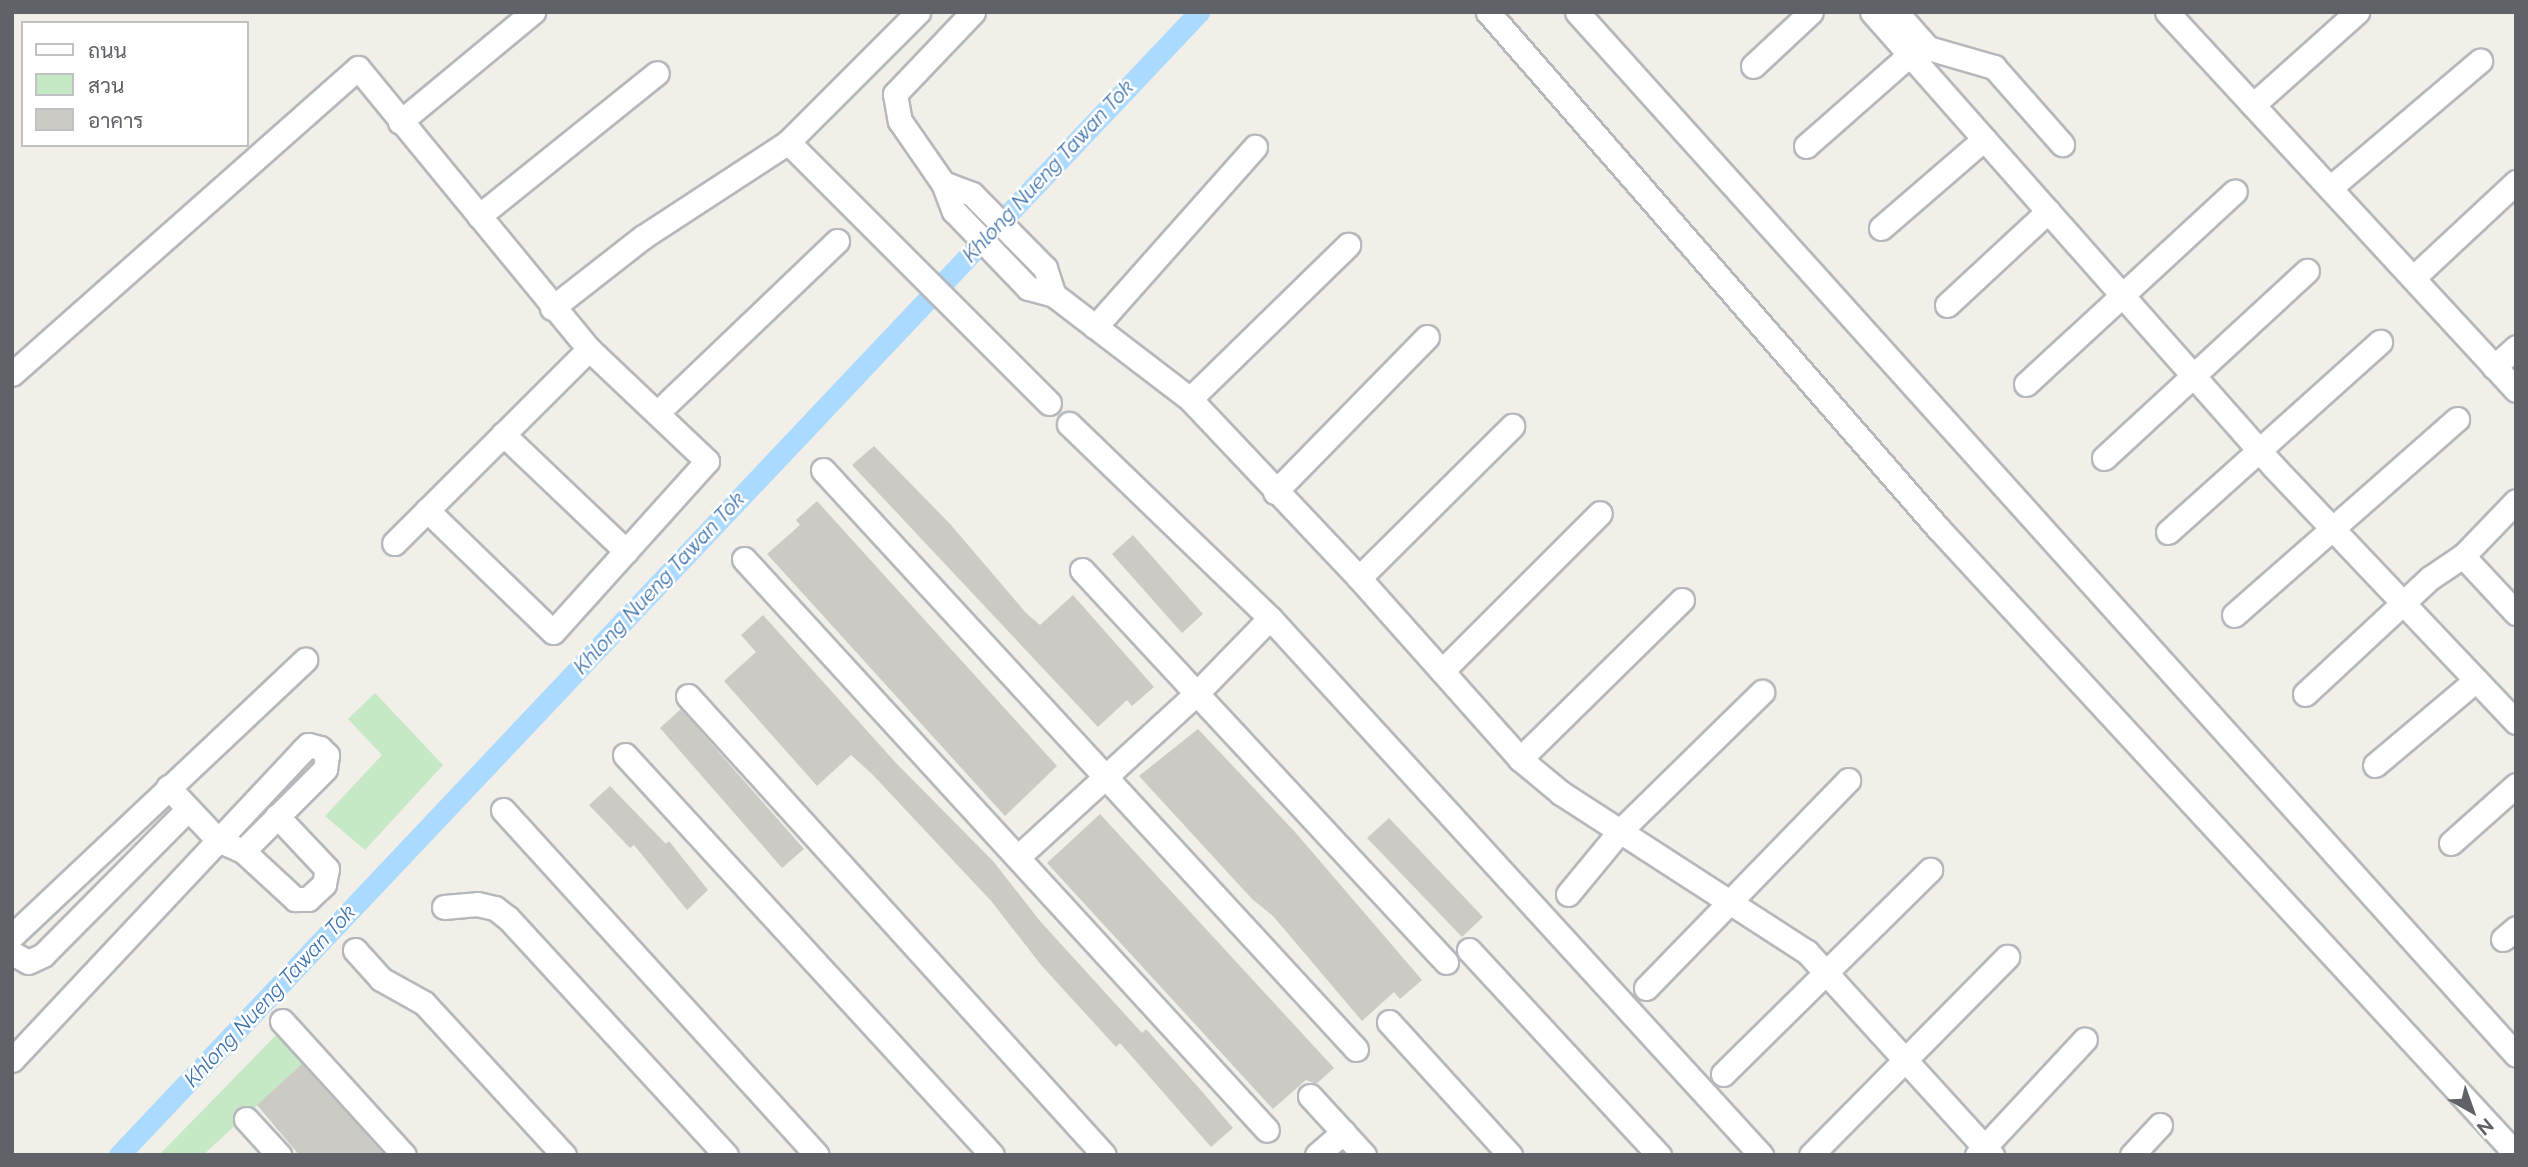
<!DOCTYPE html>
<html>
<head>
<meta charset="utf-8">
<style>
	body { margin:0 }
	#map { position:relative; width:2528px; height:1167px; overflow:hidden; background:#f1efe8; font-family:Raleway,Sarabun,sans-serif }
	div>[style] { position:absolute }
	.green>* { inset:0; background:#c5e8c5 }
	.canal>* { height:21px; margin:-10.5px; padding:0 10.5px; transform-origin:10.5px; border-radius:10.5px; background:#aadaff }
	.building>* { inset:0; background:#cccac5 }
	.roads { filter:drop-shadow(2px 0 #b5b8bc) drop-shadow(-2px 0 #b5b8bc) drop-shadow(0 2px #b5b8bc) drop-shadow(0 -2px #b5b8bc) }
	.minor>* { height:23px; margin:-11.5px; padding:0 11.5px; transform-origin:11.5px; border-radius:11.5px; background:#fff }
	span { translate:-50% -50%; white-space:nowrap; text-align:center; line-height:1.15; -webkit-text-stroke:5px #fff; paint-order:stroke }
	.water-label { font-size:21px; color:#4174aa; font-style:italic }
	.frame { position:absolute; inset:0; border:14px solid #5f6368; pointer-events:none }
	.legend { position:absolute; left:21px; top:21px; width:228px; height:126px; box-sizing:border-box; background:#fff; border:2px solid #bfc1c3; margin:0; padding:9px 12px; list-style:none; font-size:21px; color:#5f6368 }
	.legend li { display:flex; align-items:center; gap:14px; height:35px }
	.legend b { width:35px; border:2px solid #bfc1c3 }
	.north { position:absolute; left:2437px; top:1076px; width:70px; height:70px; -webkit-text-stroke:5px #fff; paint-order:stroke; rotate:140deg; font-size:19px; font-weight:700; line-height:28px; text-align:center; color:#5f6368 }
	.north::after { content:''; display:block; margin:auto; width:24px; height:32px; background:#5f6368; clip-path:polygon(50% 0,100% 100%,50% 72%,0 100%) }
</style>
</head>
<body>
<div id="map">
	<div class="green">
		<i style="clip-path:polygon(375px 693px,443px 765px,365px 850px,325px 816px,382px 755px,348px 719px)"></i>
		<i style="clip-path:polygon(282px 1029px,308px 1059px,203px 1155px,159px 1155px)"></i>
	</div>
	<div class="canal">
		<i style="left:119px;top:1155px;width:1573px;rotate:-46.62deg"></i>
	</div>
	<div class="building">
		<i style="clip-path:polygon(874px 446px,951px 525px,1026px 613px,1040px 625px,1073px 595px,1154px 687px,1132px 706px,1127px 700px,1098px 727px,852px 465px)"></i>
		<i style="clip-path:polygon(817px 501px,1057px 766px,1005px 816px,767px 554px,800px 525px,796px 520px)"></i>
		<i style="clip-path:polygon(1133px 535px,1203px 614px,1182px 633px,1112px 554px)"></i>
		<i style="clip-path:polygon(763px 615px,896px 763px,993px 861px,1040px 921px,1142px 1033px,1146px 1029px,1199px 1088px,1233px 1128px,1211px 1147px,1120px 1043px,1116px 1047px,1041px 965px,992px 902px,872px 774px,851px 755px,817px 786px,724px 681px,756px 652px,741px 635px)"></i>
		<i style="clip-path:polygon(681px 709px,804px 849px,782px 868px,660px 728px)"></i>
		<i style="clip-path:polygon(1198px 729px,1295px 832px,1422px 980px,1400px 999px,1394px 992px,1362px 1021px,1273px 916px,1252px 899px,1139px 776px)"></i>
		<i style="clip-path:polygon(610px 786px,666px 844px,669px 841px,708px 890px,687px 910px,634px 845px,630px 848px,589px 805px)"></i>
		<i style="clip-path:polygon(1100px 814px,1334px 1068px,1316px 1084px,1306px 1080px,1273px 1109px,1047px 863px)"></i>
		<i style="clip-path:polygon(1389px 818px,1483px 917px,1462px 937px,1367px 838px)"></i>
		<i style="clip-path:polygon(302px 1064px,385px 1155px,299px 1155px,257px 1105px)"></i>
	</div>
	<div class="roads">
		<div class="minor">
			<i style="left:973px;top:12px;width:113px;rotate:133.6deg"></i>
			<i style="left:895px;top:94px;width:27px;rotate:80deg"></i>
			<i style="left:900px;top:121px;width:75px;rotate:55.3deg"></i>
			<i style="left:943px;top:183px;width:30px;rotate:69deg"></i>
			<i style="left:954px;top:211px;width:107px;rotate:46.1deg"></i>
			<i style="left:1028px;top:288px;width:27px;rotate:15deg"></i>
			<i style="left:1054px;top:295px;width:171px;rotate:37.4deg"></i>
			<i style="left:1190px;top:399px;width:246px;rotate:46.6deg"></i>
			<i style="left:1359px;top:578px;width:242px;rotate:48.3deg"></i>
			<i style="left:1520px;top:759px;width:53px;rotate:39.7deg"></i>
			<i style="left:1561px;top:793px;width:293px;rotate:32.9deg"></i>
			<i style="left:1807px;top:952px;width:275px;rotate:47.7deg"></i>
			<i style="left:1488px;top:12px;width:685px;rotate:48.91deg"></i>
			<i style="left:1938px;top:528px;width:852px;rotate:47.28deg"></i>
			<i style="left:1577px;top:12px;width:1403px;rotate:48deg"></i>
			<i style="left:1872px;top:12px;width:606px;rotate:48.55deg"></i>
			<i style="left:2273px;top:466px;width:353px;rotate:46.5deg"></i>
			<i style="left:1896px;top:12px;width:48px;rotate:48.4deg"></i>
			<i style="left:1928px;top:48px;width:69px;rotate:16.1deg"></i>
			<i style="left:1994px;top:67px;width:103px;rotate:48.6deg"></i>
			<i style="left:2167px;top:12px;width:514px;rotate:47.28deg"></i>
			<i style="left:1753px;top:66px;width:79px;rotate:-43deg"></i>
			<i style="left:2253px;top:105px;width:140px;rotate:-41.8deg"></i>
			<i style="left:400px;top:122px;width:173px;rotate:-39.6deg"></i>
			<i style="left:788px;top:142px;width:369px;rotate:45deg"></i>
			<i style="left:1806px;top:146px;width:136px;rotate:-41.4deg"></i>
			<i style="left:943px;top:183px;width:31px;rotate:21deg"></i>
			<i style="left:972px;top:194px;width:104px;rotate:45.4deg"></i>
			<i style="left:1045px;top:268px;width:28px;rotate:72deg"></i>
			<i style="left:2330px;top:188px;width:197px;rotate:-40.3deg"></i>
			<i style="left:479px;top:216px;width:228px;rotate:-38.8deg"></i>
			<i style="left:1881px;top:228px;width:136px;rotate:-40.8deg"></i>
			<i style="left:2413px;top:278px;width:141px;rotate:-43deg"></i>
			<i style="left:1947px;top:305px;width:138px;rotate:-42.9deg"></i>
			<i style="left:552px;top:308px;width:115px;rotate:-38deg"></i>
			<i style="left:643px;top:237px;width:173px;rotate:-33.2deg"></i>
			<i style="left:788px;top:142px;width:184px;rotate:-45deg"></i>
			<i style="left:1095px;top:327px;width:241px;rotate:-48.4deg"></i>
			<i style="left:2494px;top:367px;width:30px;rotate:-42deg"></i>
			<i style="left:12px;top:374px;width:462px;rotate:-41.5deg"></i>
			<i style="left:358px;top:68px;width:364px;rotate:50.6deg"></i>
			<i style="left:589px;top:349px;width:275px;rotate:135.1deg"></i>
			<i style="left:2026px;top:384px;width:284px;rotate:-42.7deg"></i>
			<i style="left:1190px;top:399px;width:221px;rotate:-44.3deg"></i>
			<i style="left:657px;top:413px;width:249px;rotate:-43.7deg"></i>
			<i style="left:1069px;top:424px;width:279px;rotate:44deg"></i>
			<i style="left:1270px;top:618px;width:728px;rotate:47.56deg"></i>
			<i style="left:503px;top:434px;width:170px;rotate:43.6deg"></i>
			<i style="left:2104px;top:458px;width:276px;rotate:-42.7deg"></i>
			<i style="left:823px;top:470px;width:787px;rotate:47.37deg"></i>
			<i style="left:1275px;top:492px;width:217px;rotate:-45.6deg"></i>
			<i style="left:427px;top:510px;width:175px;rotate:44.1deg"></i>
			<i style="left:553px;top:632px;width:230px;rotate:-48deg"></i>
			<i style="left:707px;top:461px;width:163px;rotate:-136.5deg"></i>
			<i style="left:2168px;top:532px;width:285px;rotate:-41.9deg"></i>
			<i style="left:2463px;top:556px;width:78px;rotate:47.1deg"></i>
			<i style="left:744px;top:559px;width:774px;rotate:47.51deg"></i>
			<i style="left:1082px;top:570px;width:535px;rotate:47.12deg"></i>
			<i style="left:1359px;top:578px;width:216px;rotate:-44.8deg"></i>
			<i style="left:2234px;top:615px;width:297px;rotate:-41.3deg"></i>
			<i style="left:1442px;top:671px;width:223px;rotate:-45deg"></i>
			<i style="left:2305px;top:694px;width:171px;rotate:-42.9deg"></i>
			<i style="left:2430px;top:578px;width:40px;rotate:-34deg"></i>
			<i style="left:2463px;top:556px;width:76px;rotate:-46.1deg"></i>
			<i style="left:688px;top:696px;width:619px;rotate:47.81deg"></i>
			<i style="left:625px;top:755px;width:543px;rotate:47.46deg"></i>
			<i style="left:1520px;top:759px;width:227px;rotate:-44.5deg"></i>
			<i style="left:2375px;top:765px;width:132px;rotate:-40.1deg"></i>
			<i style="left:168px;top:787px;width:73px;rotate:46.7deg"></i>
			<i style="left:218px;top:840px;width:27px;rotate:24deg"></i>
			<i style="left:243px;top:851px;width:71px;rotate:42.7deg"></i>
			<i style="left:295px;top:899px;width:13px"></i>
			<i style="left:308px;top:899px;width:22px;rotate:-43deg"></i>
			<i style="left:324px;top:884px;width:15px;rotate:-79deg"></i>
			<i style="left:327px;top:869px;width:73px;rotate:-133.3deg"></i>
			<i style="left:503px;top:810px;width:466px;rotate:47.7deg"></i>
			<i style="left:2451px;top:843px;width:87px;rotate:-41.7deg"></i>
			<i style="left:1019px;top:856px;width:240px;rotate:-42.5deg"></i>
			<i style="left:1196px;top:694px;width:106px;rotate:-45.8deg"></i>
			<i style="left:1568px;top:894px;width:82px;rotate:-50.5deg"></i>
			<i style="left:1620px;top:831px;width:199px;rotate:-44.4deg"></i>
			<i style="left:444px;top:907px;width:33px;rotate:-5deg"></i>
			<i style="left:477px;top:904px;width:18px;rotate:13deg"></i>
			<i style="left:495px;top:908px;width:16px;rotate:38deg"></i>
			<i style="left:508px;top:918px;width:322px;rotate:47.4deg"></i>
			<i style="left:12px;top:936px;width:403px;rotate:-43.3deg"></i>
			<i style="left:2503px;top:939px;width:17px;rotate:-40deg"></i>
			<i style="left:355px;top:950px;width:39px;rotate:48deg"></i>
			<i style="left:381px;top:979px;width:49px;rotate:29.2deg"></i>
			<i style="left:424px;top:1003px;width:207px;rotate:47.4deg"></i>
			<i style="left:1469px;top:950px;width:280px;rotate:47.2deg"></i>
			<i style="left:12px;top:953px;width:18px;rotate:29deg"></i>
			<i style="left:28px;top:962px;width:17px;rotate:-25deg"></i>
			<i style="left:43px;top:955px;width:206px;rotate:-45.2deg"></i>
			<i style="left:1646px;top:988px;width:290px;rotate:-45.8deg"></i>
			<i style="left:282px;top:1021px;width:181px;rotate:47.7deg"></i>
			<i style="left:1389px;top:1022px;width:180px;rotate:47.7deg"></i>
			<i style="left:12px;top:1060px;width:425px;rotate:-46.8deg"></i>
			<i style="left:303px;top:750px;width:7px;rotate:-45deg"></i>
			<i style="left:308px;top:745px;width:12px;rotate:14deg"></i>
			<i style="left:320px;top:748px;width:10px;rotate:45deg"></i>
			<i style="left:327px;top:755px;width:14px;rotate:98deg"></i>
			<i style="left:325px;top:769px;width:116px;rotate:135deg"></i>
			<i style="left:1723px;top:1074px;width:291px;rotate:-44.6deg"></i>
			<i style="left:1310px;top:1096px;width:80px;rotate:47.5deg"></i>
			<i style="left:246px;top:1119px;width:49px;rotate:47.5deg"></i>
			<i style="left:1317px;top:1155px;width:35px;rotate:-41deg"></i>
			<i style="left:1811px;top:1155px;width:279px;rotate:-45.3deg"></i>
			<i style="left:1977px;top:1155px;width:158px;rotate:-47deg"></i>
			<i style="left:2132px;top:1155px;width:41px;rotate:-47deg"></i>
		</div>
	</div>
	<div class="water-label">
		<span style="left:1048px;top:171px;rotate:-47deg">Khlong Nueng Tawan Tok</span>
		<span style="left:659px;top:583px;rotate:-47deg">Khlong Nueng Tawan Tok</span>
		<span style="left:270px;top:996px;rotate:-47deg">Khlong Nueng Tawan Tok</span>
	</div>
	<div class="frame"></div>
	<ul class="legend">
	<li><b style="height:9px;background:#fff"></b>ถนน</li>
	<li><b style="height:19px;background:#c5e8c5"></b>สวน</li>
	<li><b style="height:19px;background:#cccac5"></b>อาคาร</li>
	</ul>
	<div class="north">N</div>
</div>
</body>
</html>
